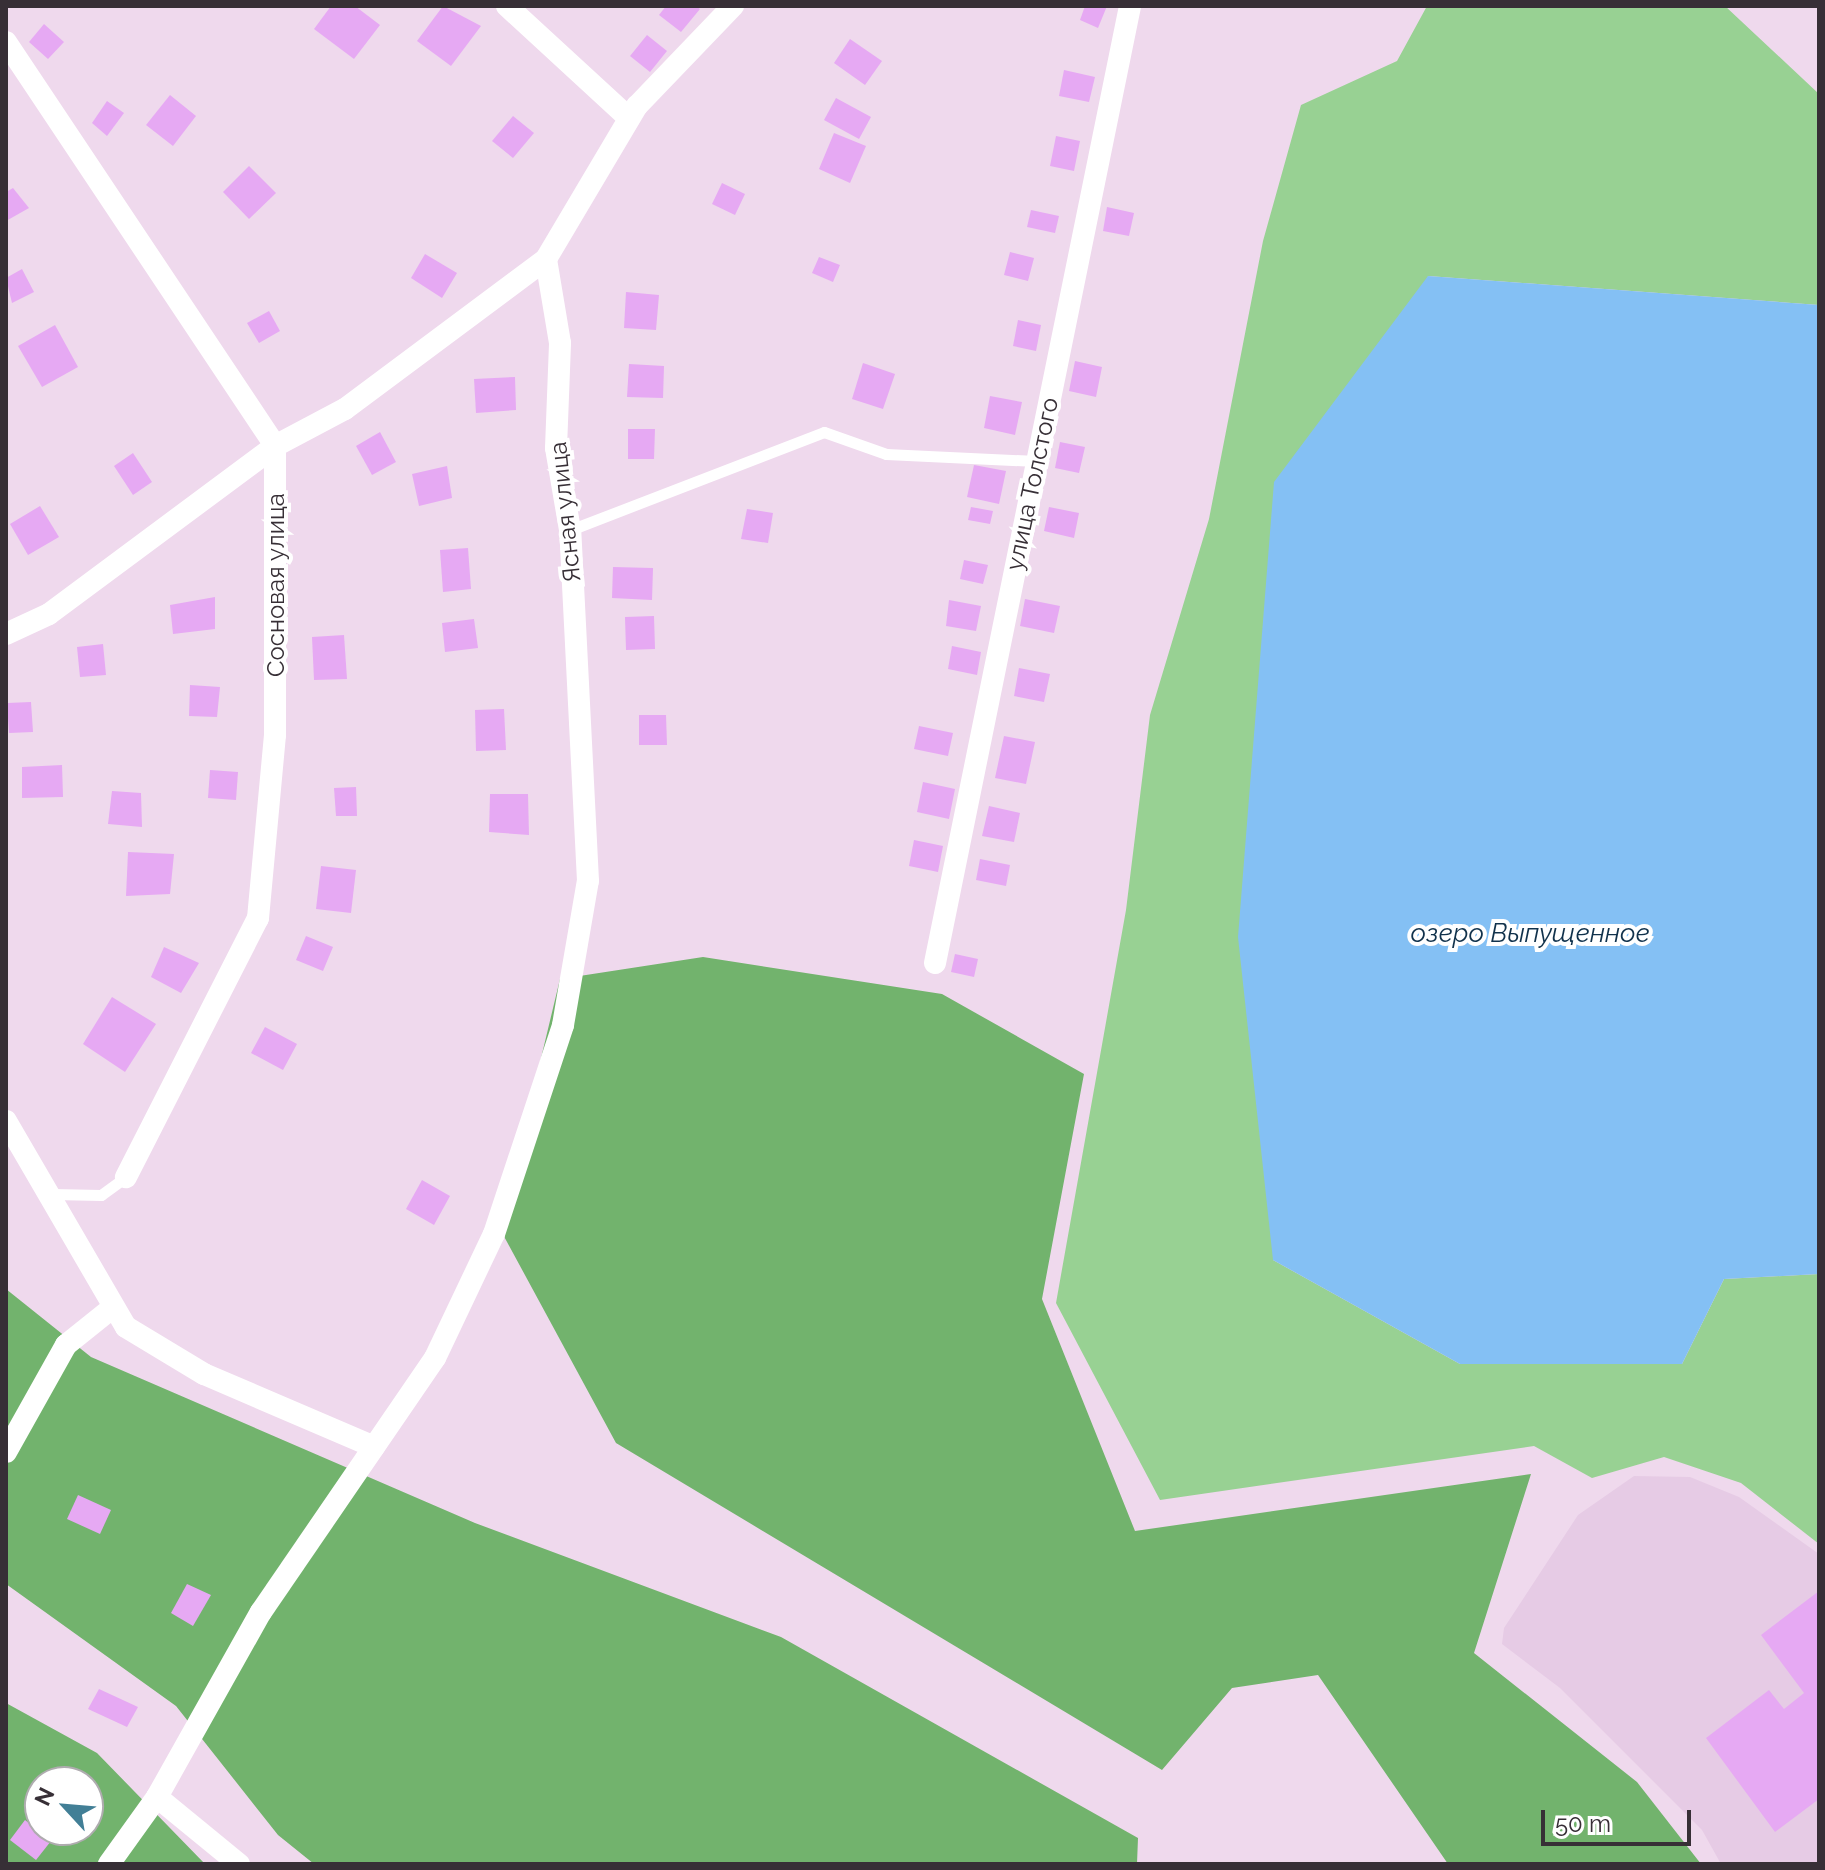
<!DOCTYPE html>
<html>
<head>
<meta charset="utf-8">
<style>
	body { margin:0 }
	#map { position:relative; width:1825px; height:1870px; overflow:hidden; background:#efd9ed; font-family:Raleway,sans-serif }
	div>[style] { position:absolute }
	.built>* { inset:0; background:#e6cbe5 }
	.green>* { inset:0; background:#98d193 }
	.forest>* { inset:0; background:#72b36d }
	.water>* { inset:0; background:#84c0f4 }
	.building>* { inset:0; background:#e6a9f3 }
	.lane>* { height:11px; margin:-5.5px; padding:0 5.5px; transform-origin:5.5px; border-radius:5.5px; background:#fff }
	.street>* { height:22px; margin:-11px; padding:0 11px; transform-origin:11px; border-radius:11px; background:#fff }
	span { translate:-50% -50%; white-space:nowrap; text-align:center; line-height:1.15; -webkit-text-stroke:8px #fff; paint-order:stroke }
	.street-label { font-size:24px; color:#372f36 }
	.water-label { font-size:26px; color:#11324c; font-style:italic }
	.frame { position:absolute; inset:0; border:8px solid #372f36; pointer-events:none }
	.north { position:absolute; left:24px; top:1766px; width:80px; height:80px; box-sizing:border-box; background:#fff; border:2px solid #afacaf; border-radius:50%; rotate:296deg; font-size:22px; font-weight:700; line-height:32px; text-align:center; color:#372f36 }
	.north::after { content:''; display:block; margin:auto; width:28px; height:36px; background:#427f96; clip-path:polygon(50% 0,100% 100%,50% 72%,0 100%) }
	.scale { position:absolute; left:1541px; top:1810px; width:150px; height:36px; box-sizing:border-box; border:4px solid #372f36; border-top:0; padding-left:10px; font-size:24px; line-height:28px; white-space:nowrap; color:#372f36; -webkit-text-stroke:6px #fff; paint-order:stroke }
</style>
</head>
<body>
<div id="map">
	<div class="built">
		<i style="clip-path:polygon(1634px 1476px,1690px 1477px,1739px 1497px,1819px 1554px,1819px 1864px,1721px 1864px,1702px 1830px,1560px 1688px,1502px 1644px,1504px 1628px,1578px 1515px)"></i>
	</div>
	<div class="green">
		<i style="clip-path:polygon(1427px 6px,1725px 6px,1819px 94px,1819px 305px,1428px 276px,1273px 1260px,1460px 1364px,1682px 1364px,1724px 1279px,1819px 1274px,1819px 1544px,1741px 1483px,1664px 1457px,1592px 1478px,1534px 1446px,1160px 1500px,1056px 1303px,1126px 910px,1150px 715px,1209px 519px,1263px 241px,1301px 105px,1397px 61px)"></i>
	</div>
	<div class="forest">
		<i style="clip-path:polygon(703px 957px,942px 994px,1084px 1074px,1042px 1299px,1135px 1531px,1531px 1474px,1474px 1653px,1637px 1782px,1701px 1864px,1448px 1864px,1318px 1675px,1232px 1688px,1162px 1770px,616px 1443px,500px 1229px,560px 979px)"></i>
		<i style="clip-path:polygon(6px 1289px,91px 1357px,475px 1523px,781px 1637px,1138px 1838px,1137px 1864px,314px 1864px,278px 1835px,176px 1706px,6px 1584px)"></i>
		<i style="clip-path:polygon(evenodd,6px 1703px,97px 1753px,205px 1864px,6px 1864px,6px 1703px,40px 1782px,88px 1782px,88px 1830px,40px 1830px,40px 1782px)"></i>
	</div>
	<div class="water">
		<i style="clip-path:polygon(1428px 276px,1819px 305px,1819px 1274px,1724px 1279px,1682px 1364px,1460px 1364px,1273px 1260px,1238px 937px,1274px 482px)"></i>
	</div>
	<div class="building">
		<i style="clip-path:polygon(331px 6px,355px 6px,380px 25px,354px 59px,314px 29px)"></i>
		<i style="clip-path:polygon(443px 6px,481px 26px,451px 66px,417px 41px)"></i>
		<i style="clip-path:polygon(666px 6px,696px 6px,700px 9px,681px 32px,659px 15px)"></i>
		<i style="clip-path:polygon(1085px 6px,1107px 6px,1098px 28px,1080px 20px)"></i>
		<i style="clip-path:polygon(44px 24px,64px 42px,48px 59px,29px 42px)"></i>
		<i style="clip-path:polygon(647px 35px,667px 51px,650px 72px,630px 56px)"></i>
		<i style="clip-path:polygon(850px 39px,882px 61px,865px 85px,834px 63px)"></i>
		<i style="clip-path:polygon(1064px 70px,1095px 77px,1089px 102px,1059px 96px)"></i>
		<i style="clip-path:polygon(170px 95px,196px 116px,173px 146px,146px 125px)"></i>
		<i style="clip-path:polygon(836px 98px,871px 117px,859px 139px,824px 120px)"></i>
		<i style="clip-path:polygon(107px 101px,124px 113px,107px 136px,92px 123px)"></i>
		<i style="clip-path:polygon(513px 116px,534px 133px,513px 158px,492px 141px)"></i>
		<i style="clip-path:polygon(834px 133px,866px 146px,850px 183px,819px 169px)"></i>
		<i style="clip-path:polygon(1056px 136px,1080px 141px,1074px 171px,1050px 166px)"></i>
		<i style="clip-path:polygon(249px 166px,276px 193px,249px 219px,223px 192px)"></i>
		<i style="clip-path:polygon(722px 183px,745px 194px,735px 215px,712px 204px)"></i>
		<i style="clip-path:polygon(13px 188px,29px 208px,6px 221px,6px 192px)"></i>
		<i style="clip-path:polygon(1107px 207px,1134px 213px,1129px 236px,1103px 231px)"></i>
		<i style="clip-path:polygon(1031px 210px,1059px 216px,1055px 233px,1027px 227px)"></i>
		<i style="clip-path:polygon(1010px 252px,1034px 258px,1028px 281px,1004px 275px)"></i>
		<i style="clip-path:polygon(425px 254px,457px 273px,442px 298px,411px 278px)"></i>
		<i style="clip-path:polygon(819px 257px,840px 265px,833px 282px,812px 273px)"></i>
		<i style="clip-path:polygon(22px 269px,34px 292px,12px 303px,6px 278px)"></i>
		<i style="clip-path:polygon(626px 292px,659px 295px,656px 330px,624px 328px)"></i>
		<i style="clip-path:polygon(269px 311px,280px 331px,259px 343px,247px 323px)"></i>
		<i style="clip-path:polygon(1018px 320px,1041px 325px,1036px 351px,1013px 346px)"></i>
		<i style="clip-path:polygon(55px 325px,78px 367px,42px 387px,18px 346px)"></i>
		<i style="clip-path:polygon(1075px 361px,1102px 367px,1096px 397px,1069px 391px)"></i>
		<i style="clip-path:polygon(863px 363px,895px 374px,883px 409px,852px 399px)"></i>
		<i style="clip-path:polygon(629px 364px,664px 366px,663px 398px,627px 397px)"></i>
		<i style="clip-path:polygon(515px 377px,516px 410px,476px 413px,474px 379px)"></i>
		<i style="clip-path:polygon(990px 396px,1022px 402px,1015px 435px,984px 428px)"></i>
		<i style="clip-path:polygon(628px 429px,655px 429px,654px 459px,628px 459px)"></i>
		<i style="clip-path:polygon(380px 432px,396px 462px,372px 475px,356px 446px)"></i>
		<i style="clip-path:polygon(1060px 442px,1085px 447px,1079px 473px,1055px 468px)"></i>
		<i style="clip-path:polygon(133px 453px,152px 482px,133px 495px,114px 466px)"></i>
		<i style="clip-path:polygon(974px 465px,1006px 471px,999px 504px,967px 497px)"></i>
		<i style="clip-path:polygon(447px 466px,452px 498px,419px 506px,412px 474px)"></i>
		<i style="clip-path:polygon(40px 506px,59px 537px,28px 555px,10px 524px)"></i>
		<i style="clip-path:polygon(971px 507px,993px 511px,990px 524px,968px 520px)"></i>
		<i style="clip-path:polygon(1049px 507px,1079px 513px,1074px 538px,1044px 531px)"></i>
		<i style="clip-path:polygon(747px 509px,773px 513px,768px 543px,741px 539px)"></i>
		<i style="clip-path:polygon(468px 548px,471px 589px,443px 592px,440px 550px)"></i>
		<i style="clip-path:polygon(964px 560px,988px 565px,983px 584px,960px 579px)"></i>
		<i style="clip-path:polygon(613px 567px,653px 568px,652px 600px,612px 598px)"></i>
		<i style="clip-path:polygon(215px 597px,215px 629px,173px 634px,170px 605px)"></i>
		<i style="clip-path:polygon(1025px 599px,1060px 606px,1054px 633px,1020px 626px)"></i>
		<i style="clip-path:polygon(949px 600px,981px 606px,976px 631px,946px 626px)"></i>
		<i style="clip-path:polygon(654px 616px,655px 649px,626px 650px,625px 617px)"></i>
		<i style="clip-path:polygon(474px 619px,478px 648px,445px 652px,442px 623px)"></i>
		<i style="clip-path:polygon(344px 635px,347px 679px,314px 680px,312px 637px)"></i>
		<i style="clip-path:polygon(103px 644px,106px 675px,80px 677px,77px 647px)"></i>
		<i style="clip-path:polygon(952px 646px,981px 652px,977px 675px,948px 669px)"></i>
		<i style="clip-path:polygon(1019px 668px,1050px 674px,1044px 702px,1014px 696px)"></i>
		<i style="clip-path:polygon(190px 685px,220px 687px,217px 717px,189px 716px)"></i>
		<i style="clip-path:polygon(31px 702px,33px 732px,9px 733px,7px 703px)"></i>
		<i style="clip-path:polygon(504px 709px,506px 750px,476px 751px,475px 710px)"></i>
		<i style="clip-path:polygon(639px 715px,666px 715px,667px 745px,639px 745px)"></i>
		<i style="clip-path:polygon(919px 726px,953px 733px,948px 756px,914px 749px)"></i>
		<i style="clip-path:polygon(1004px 736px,1035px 742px,1026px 784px,995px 778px)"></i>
		<i style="clip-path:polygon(62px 765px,63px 797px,22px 798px,22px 767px)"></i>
		<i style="clip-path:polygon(210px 770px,238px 772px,236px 800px,208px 798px)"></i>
		<i style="clip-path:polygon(923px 782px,955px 789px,949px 819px,917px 812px)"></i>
		<i style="clip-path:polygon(356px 787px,357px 816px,336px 816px,334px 788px)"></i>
		<i style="clip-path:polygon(112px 791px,141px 793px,142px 827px,108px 824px)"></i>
		<i style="clip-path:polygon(490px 794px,528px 794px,529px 835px,489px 832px)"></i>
		<i style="clip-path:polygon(989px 806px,1020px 813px,1014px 842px,982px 836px)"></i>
		<i style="clip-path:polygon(914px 840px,943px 846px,938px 872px,909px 866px)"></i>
		<i style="clip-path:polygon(128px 852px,174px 854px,170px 894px,126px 896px)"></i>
		<i style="clip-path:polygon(980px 859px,1010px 865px,1006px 886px,976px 880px)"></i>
		<i style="clip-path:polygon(321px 866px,356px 870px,351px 913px,316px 909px)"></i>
		<i style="clip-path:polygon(306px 936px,333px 947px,323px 971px,296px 960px)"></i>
		<i style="clip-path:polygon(164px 947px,199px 963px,181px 993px,151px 977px)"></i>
		<i style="clip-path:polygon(955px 954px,978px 959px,974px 977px,951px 972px)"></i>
		<i style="clip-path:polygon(112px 997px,156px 1024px,125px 1072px,83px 1044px)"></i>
		<i style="clip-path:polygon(265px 1027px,297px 1044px,283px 1070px,251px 1053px)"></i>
		<i style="clip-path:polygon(422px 1180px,450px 1196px,434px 1225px,406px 1209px)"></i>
		<i style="clip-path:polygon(78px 1495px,111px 1510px,100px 1534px,67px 1519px)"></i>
		<i style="clip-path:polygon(187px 1584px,211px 1595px,193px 1626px,171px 1613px)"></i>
		<i style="clip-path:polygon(1819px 1591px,1819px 1799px,1775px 1832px,1706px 1738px,1769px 1690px,1784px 1709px,1804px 1693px,1761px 1635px)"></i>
		<i style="clip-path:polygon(99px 1689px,138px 1707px,127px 1727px,88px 1709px)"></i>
		<i style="clip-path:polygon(25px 1820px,51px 1841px,36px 1860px,10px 1840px)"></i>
	</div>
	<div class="lane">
		<i style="left:570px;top:530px;width:272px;rotate:-21.1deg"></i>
		<i style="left:824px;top:432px;width:66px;rotate:19.5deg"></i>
		<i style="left:886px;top:454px;width:151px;rotate:2.7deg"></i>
		<i style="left:52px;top:1194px;width:49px;rotate:1.2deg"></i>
		<i style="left:101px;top:1195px;width:31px;rotate:-36deg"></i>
	</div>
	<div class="street">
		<i style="left:507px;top:6px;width:166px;rotate:42.6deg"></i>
		<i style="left:6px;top:42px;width:485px;rotate:56.3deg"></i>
		<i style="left:275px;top:446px;width:289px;rotate:90deg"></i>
		<i style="left:275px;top:735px;width:184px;rotate:95.3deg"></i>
		<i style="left:258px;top:918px;width:291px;rotate:117deg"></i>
		<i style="left:6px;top:634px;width:47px;rotate:-24.9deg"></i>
		<i style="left:49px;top:614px;width:282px;rotate:-36.6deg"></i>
		<i style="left:275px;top:446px;width:79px;rotate:-27.9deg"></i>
		<i style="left:345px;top:409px;width:251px;rotate:-36.7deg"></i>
		<i style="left:935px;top:963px;width:977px;rotate:-78.48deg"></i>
		<i style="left:6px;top:1121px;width:238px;rotate:59.8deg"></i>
		<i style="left:126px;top:1327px;width:91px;rotate:31.1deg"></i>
		<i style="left:204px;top:1374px;width:185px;rotate:23.2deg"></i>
		<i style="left:6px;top:1452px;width:123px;rotate:-60.7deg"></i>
		<i style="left:66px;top:1345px;width:58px;rotate:-38.7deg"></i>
		<i style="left:157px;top:1797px;width:106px;rotate:39.3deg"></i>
		<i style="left:109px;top:1864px;width:82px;rotate:-54.4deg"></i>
		<i style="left:157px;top:1797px;width:212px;rotate:-60.7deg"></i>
		<i style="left:261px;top:1612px;width:308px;rotate:-55.6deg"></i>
		<i style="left:435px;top:1358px;width:137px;rotate:-64.6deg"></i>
		<i style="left:494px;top:1234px;width:220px;rotate:-71.7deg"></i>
		<i style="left:563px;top:1025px;width:146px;rotate:-80.2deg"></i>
		<i style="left:588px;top:881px;width:351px;rotate:-92.9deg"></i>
		<i style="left:570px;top:530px;width:83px;rotate:-99.7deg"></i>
		<i style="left:556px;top:448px;width:105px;rotate:-87.8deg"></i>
		<i style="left:560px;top:343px;width:85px;rotate:-99.5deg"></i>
		<i style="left:546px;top:259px;width:178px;rotate:-59.3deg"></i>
		<i style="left:637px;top:106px;width:139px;rotate:-46.2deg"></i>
	</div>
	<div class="street-label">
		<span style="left:1032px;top:484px;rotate:-78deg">улица Толстого</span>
		<span style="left:565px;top:512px;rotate:-96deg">Ясная улица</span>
		<span style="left:276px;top:585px;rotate:-90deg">Сосновая улица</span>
	</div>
	<div class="water-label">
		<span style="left:1530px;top:934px">озеро Выпущенное</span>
	</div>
	<div class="frame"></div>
	<div class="north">N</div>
	<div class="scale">50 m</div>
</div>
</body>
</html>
